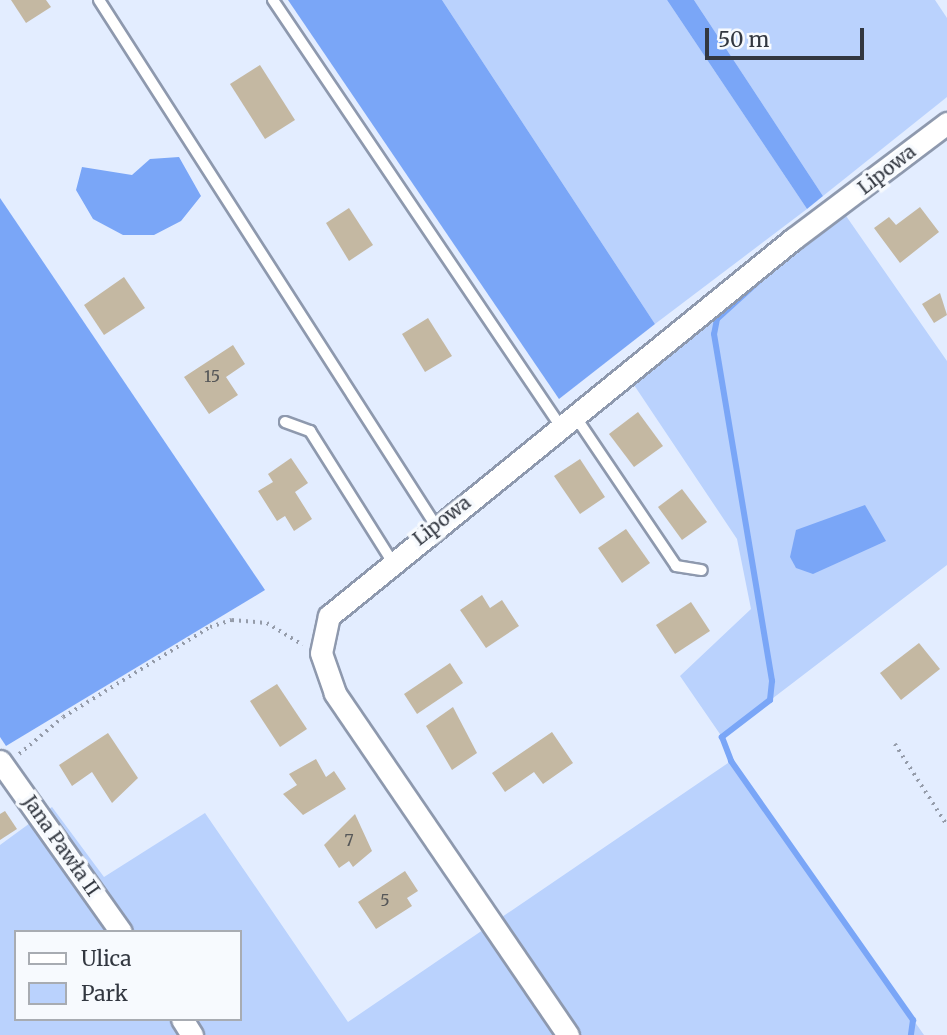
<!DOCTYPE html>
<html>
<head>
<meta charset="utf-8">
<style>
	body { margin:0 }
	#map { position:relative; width:947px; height:1035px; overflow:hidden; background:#e3edff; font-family:Merriweather,serif }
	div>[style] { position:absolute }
	.green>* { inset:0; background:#bad2fd }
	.forest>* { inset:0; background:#7aa6f7 }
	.stream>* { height:6px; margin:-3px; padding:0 3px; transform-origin:3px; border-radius:3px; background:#7aa6f7 }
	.building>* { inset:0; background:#c4b8a2 }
	.path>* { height:3.5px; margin-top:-1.75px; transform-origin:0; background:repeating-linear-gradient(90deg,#959caa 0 2px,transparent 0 7px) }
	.roads { filter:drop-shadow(2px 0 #8e99ae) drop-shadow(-2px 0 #8e99ae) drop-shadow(0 2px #8e99ae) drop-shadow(0 -2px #8e99ae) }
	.lane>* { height:10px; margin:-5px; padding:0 5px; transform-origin:5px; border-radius:5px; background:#fff }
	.street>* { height:21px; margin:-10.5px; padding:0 10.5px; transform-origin:10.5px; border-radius:10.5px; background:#fff }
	span { translate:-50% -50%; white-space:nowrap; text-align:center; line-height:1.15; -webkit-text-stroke:7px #f7fafe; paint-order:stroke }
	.number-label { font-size:16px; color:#565758 }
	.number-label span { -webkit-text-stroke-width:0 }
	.street-label { font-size:19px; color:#323740 }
	.legend { position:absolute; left:14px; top:930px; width:228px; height:91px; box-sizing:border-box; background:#f7fafe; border:2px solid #a8acb2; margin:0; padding:9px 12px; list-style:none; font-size:21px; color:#323740 }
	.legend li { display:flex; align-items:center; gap:14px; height:35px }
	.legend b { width:35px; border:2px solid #a8acb2 }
	.scale { position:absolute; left:705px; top:28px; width:159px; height:32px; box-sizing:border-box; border:4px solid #323740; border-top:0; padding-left:9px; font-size:21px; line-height:24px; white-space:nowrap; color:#323740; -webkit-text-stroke:5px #f7fafe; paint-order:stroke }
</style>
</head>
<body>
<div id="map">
	<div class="green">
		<i style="clip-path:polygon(442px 0,667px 0,807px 209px,655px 324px)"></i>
		<i style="clip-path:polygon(694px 0,935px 0,947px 18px,947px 97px,823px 196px)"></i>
		<i style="clip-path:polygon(844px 213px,947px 361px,947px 565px,722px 737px,680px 676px,751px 609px,737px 539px,634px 385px,774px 262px)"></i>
		<i style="clip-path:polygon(evenodd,731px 761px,924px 1035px,0 1035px,0 845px,52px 807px,104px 877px,205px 813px,348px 1022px,731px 761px,16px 932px,240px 932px,240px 1019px,16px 1019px,16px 932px)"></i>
	</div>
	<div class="forest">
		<i style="clip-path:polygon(288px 0,442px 0,655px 324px,559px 399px)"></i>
		<i style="clip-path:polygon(667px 0,694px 0,823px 196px,807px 209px)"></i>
		<i style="clip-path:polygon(179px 157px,201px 196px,181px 221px,154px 235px,123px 235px,93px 219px,76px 190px,82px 167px,132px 175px,150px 159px)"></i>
		<i style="clip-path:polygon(0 198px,265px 590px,6px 746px,0 737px)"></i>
		<i style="clip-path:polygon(865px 505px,886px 541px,813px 574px,796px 568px,790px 557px,796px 530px)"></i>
	</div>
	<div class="stream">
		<i style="left:762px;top:278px;width:61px;rotate:137.7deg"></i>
		<i style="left:717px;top:319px;width:15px;rotate:101deg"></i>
		<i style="left:714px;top:334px;width:352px;rotate:80.5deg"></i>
		<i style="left:772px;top:681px;width:19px;rotate:96deg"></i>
		<i style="left:770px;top:700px;width:61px;rotate:142.4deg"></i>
		<i style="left:722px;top:737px;width:26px;rotate:69deg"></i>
		<i style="left:731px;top:761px;width:317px;rotate:54.9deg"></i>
		<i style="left:913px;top:1020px;width:15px;rotate:98deg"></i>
	</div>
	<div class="building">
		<i style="clip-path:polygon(11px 0,46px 0,51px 7px,26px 23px)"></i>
		<i style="clip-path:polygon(260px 65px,295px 120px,265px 139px,230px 84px)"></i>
		<i style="clip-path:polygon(920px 207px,939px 232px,900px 263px,874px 228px,889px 217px,896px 225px)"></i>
		<i style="clip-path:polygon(349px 208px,373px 245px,349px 261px,326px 223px)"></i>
		<i style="clip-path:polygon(124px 277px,145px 308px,104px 335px,84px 305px)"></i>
		<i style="clip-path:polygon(940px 293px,947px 315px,934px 323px,922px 304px)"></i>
		<i style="clip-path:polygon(428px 318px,452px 356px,425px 372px,402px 334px)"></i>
		<i style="clip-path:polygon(233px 345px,245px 364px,226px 377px,238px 395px,209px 414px,184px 377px)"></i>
		<i style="clip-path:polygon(638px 412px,663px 446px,634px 467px,609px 434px)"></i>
		<i style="clip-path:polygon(291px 458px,308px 483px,295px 492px,312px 519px,294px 531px,285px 516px,277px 521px,258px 491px,273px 482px,268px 474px)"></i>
		<i style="clip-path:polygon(580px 459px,605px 497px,580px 514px,554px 476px)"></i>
		<i style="clip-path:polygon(682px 489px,707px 522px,682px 540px,658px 507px)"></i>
		<i style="clip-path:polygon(626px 529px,650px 563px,622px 583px,598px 548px)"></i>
		<i style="clip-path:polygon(482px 595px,490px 608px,502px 600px,519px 626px,486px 648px,460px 610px)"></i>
		<i style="clip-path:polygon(691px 602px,710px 631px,675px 654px,656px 625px)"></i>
		<i style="clip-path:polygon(919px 643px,940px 669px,901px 700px,880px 673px)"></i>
		<i style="clip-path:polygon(450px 663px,463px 683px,417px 714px,404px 694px)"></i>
		<i style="clip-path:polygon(277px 684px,307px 729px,280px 747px,250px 701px)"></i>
		<i style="clip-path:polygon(453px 707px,477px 753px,452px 770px,426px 726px)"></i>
		<i style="clip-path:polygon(552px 732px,573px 763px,543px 784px,534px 772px,505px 792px,492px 773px)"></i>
		<i style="clip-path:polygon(108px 733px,138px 778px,112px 803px,92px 772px,72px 786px,59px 765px)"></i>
		<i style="clip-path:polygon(316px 759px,326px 777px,334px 771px,346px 789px,303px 815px,283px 794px,297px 785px,289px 774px)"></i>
		<i style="clip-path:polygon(5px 811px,17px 829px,0 840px,0 814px)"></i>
		<i style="clip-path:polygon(355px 814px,372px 851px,353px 867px,349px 861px,339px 868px,324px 845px)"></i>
		<i style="clip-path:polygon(405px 871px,418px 891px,407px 898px,412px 906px,376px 929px,358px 902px)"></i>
	</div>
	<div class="path">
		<i style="left:895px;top:744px;width:96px;rotate:57.3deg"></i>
		<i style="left:19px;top:754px;width:57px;rotate:-40.1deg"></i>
		<i style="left:63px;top:717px;width:172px;rotate:-31.5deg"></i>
		<i style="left:210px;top:627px;width:23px;rotate:-18deg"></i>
		<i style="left:232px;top:620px;width:35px;rotate:5deg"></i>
		<i style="left:267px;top:623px;width:42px;rotate:31.4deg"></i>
	</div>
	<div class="roads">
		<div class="lane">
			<i style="left:99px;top:0;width:625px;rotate:57.35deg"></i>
			<i style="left:273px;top:0;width:515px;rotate:56deg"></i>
			<i style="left:575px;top:416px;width:181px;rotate:56deg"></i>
			<i style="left:676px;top:566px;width:26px;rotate:9deg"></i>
			<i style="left:285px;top:422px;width:27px;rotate:20deg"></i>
			<i style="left:310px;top:431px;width:154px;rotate:57.8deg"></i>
		</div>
		<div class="street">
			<i style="left:0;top:761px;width:209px;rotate:54.7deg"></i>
			<i style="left:182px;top:1019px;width:19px;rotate:58deg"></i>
			<i style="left:568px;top:1035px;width:414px;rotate:-124.3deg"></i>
			<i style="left:335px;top:693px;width:42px;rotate:-109.3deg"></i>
			<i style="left:321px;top:653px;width:38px;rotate:-78deg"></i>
			<i style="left:329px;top:616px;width:598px;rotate:-39.09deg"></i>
			<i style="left:793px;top:239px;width:193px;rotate:-37deg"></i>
		</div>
	</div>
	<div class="number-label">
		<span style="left:212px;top:376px">15</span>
		<span style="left:349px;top:840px">7</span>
		<span style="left:385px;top:900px">5</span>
	</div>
	<div class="street-label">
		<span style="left:887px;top:170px;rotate:-38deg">Lipowa</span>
		<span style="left:442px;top:521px;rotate:-38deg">Lipowa</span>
		<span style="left:61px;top:846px;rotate:55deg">Jana Pawła II</span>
	</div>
	<ul class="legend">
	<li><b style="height:9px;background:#fff"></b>Ulica</li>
	<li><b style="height:19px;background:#bad2fd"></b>Park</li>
	</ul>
	<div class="scale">50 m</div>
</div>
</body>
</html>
